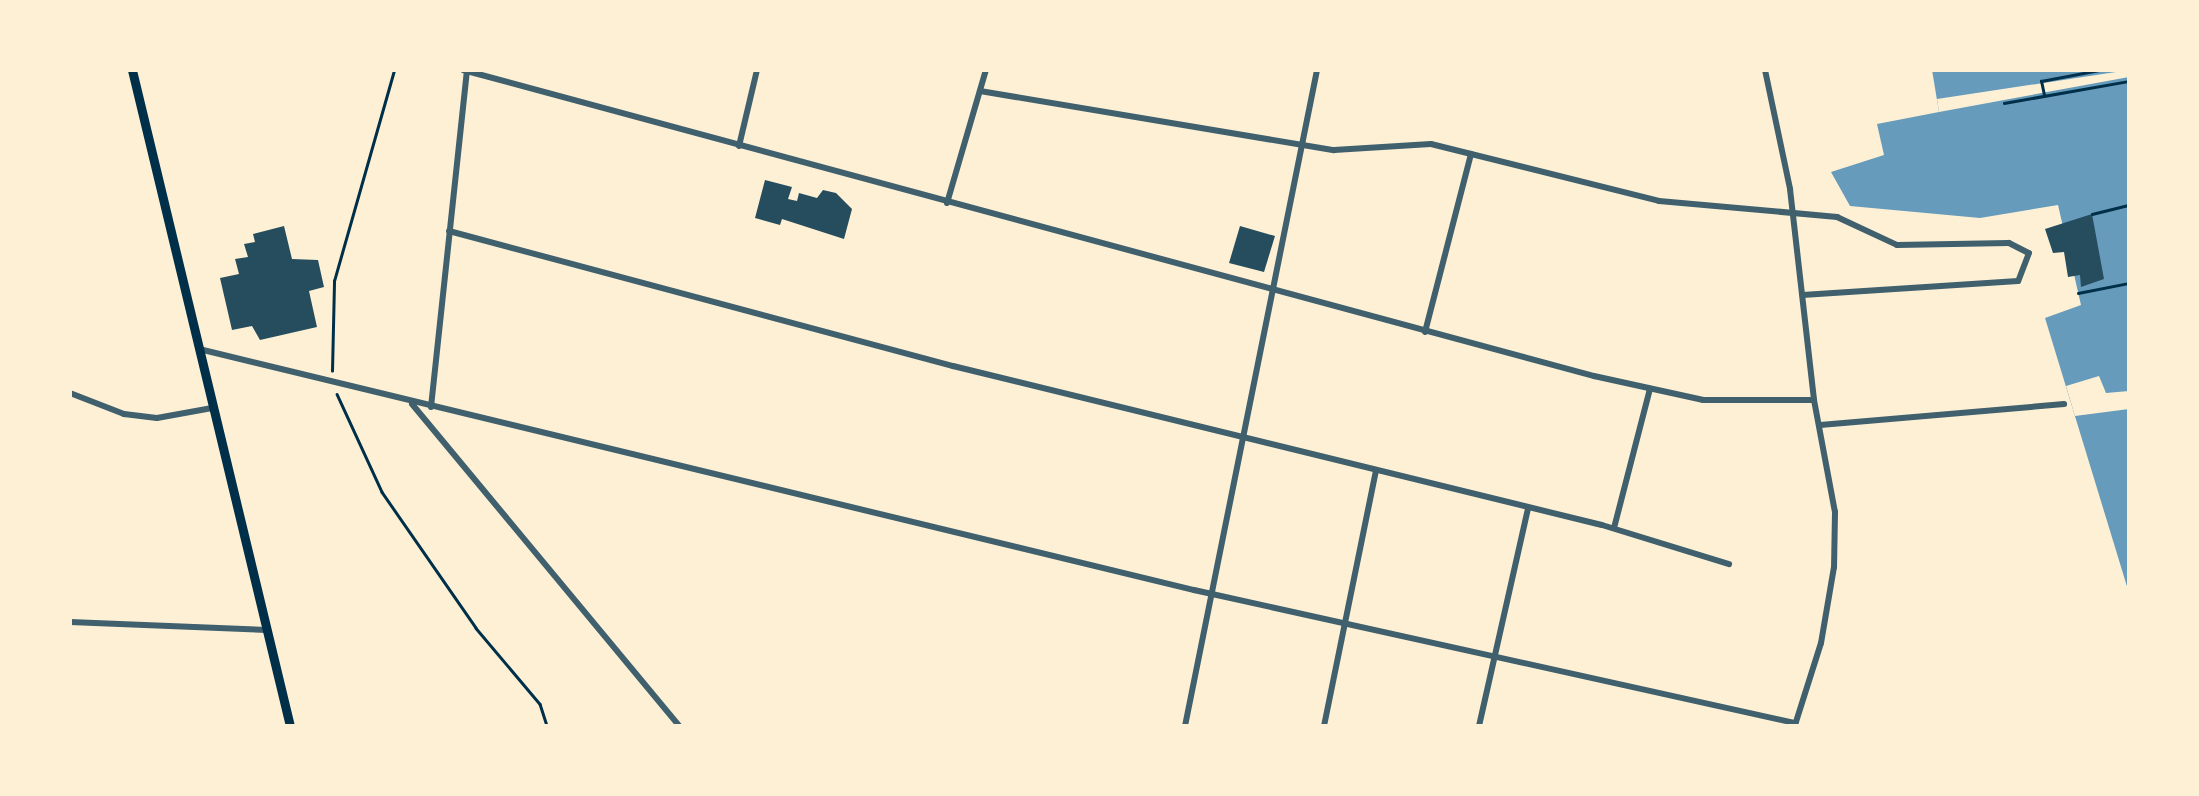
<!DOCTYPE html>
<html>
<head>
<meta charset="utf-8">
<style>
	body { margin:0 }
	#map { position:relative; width:2199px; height:796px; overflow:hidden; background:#fdf0d5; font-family:Roboto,sans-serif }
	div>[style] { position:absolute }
	.water>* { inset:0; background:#669bbc }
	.pier>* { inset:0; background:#fdf0d5 }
	.building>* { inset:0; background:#264d5e }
	.path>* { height:2.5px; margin:-1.25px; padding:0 1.25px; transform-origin:1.25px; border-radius:1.25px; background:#003049 }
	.minor>* { height:6px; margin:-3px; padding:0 3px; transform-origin:3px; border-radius:3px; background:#3f606c }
	.secondary>* { height:9px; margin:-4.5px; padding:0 4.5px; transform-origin:4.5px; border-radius:4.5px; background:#003049 }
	span { translate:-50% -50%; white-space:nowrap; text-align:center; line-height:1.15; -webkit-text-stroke:10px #fdf0d5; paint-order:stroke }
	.frame { position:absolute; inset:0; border:72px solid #fdf0d5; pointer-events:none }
</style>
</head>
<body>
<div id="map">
	<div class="water">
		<i style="clip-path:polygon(1932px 70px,2129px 70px,2129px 593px,2045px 318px,2081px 305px,2058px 205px,1980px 218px,1850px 206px,1831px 172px,1884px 155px,1877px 124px,1939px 112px)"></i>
	</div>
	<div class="pier">
		<i style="clip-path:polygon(2129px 70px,2129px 77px,1939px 112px,1937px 99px)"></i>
		<i style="clip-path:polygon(2099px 376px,2106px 393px,2129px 391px,2129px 409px,2075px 416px,2066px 386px)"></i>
	</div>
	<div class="building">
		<i style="clip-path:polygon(765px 180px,792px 187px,788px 199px,797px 201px,799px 193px,817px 198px,823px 190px,836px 193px,852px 209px,844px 239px,782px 219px,780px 225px,755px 218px)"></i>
		<i style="clip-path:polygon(2092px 214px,2104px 279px,2081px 287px,2080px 275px,2068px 277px,2064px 252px,2053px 253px,2045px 229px)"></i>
		<i style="clip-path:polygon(284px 226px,292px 259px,318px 260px,324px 287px,309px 291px,317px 327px,260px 340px,252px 326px,232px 330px,220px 278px,239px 274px,235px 259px,248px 257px,244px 244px,255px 242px,253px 234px)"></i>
		<i style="clip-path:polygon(1240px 226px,1275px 236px,1264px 272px,1229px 263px)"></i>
	</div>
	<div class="path">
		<i style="left:2044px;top:95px;width:14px;rotate:-102deg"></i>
		<i style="left:2041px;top:81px;width:59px;rotate:-10.7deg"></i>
		<i style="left:2004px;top:103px;width:127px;rotate:-10deg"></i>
		<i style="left:2092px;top:214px;width:38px;rotate:-14deg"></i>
		<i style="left:2078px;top:293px;width:52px;rotate:-11.1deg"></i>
		<i style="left:332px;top:371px;width:90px;rotate:-88.7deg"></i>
		<i style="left:334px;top:281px;width:219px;rotate:-74.1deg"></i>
		<i style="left:337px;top:394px;width:108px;rotate:65.3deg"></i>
		<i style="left:382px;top:492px;width:165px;rotate:55.3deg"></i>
		<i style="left:476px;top:628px;width:99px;rotate:49.9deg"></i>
		<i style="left:540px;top:704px;width:23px;rotate:72deg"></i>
	</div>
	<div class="minor">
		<i style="left:463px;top:70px;width:1172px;rotate:15.14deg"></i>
		<i style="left:1594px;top:376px;width:112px;rotate:12.4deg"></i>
		<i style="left:1703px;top:400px;width:111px"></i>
		<i style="left:1765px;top:70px;width:122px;rotate:78.1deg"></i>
		<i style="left:1790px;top:189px;width:212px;rotate:83.5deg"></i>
		<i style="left:1814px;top:400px;width:114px;rotate:79.4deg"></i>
		<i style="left:1835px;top:512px;width:55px;rotate:91deg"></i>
		<i style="left:1834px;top:567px;width:77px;rotate:99.7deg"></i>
		<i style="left:1821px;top:643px;width:83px;rotate:107.6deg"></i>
		<i style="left:980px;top:91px;width:359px;rotate:9.5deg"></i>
		<i style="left:1334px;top:150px;width:97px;rotate:-3.5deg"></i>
		<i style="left:1431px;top:144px;width:235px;rotate:14deg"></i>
		<i style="left:1659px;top:201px;width:179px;rotate:5.1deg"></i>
		<i style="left:1837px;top:217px;width:66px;rotate:25deg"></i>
		<i style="left:1897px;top:245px;width:112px;rotate:-1deg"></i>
		<i style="left:2009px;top:243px;width:22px;rotate:27deg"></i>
		<i style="left:2029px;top:253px;width:30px;rotate:111deg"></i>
		<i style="left:2018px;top:281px;width:216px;rotate:176.3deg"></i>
		<i style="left:739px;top:146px;width:78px;rotate:-76.7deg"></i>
		<i style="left:947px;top:203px;width:139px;rotate:-73.7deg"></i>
		<i style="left:449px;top:231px;width:522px;rotate:15deg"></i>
		<i style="left:953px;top:366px;width:668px;rotate:13.77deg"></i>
		<i style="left:1602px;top:525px;width:133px;rotate:17.1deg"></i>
		<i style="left:1425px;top:332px;width:184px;rotate:-75.5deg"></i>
		<i style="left:199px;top:349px;width:1024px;rotate:13.62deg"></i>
		<i style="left:1194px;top:590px;width:616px;rotate:12.48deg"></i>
		<i style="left:70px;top:393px;width:58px;rotate:21.3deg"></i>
		<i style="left:124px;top:414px;width:33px;rotate:7deg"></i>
		<i style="left:157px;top:418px;width:56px;rotate:-10.3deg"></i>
		<i style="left:412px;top:404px;width:418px;rotate:50.3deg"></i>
		<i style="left:431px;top:407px;width:338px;rotate:-83.9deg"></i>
		<i style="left:1820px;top:425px;width:245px;rotate:-4.9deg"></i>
		<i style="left:1614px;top:528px;width:144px;rotate:-75.5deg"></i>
		<i style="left:70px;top:622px;width:197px;rotate:2.3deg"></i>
		<i style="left:1185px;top:726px;width:669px;rotate:-78.62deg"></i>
		<i style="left:1324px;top:726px;width:261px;rotate:-78.5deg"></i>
		<i style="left:1479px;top:726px;width:223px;rotate:-77.3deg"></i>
	</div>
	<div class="secondary">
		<i style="left:132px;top:70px;width:675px;rotate:76.46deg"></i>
	</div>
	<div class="frame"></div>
</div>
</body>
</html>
